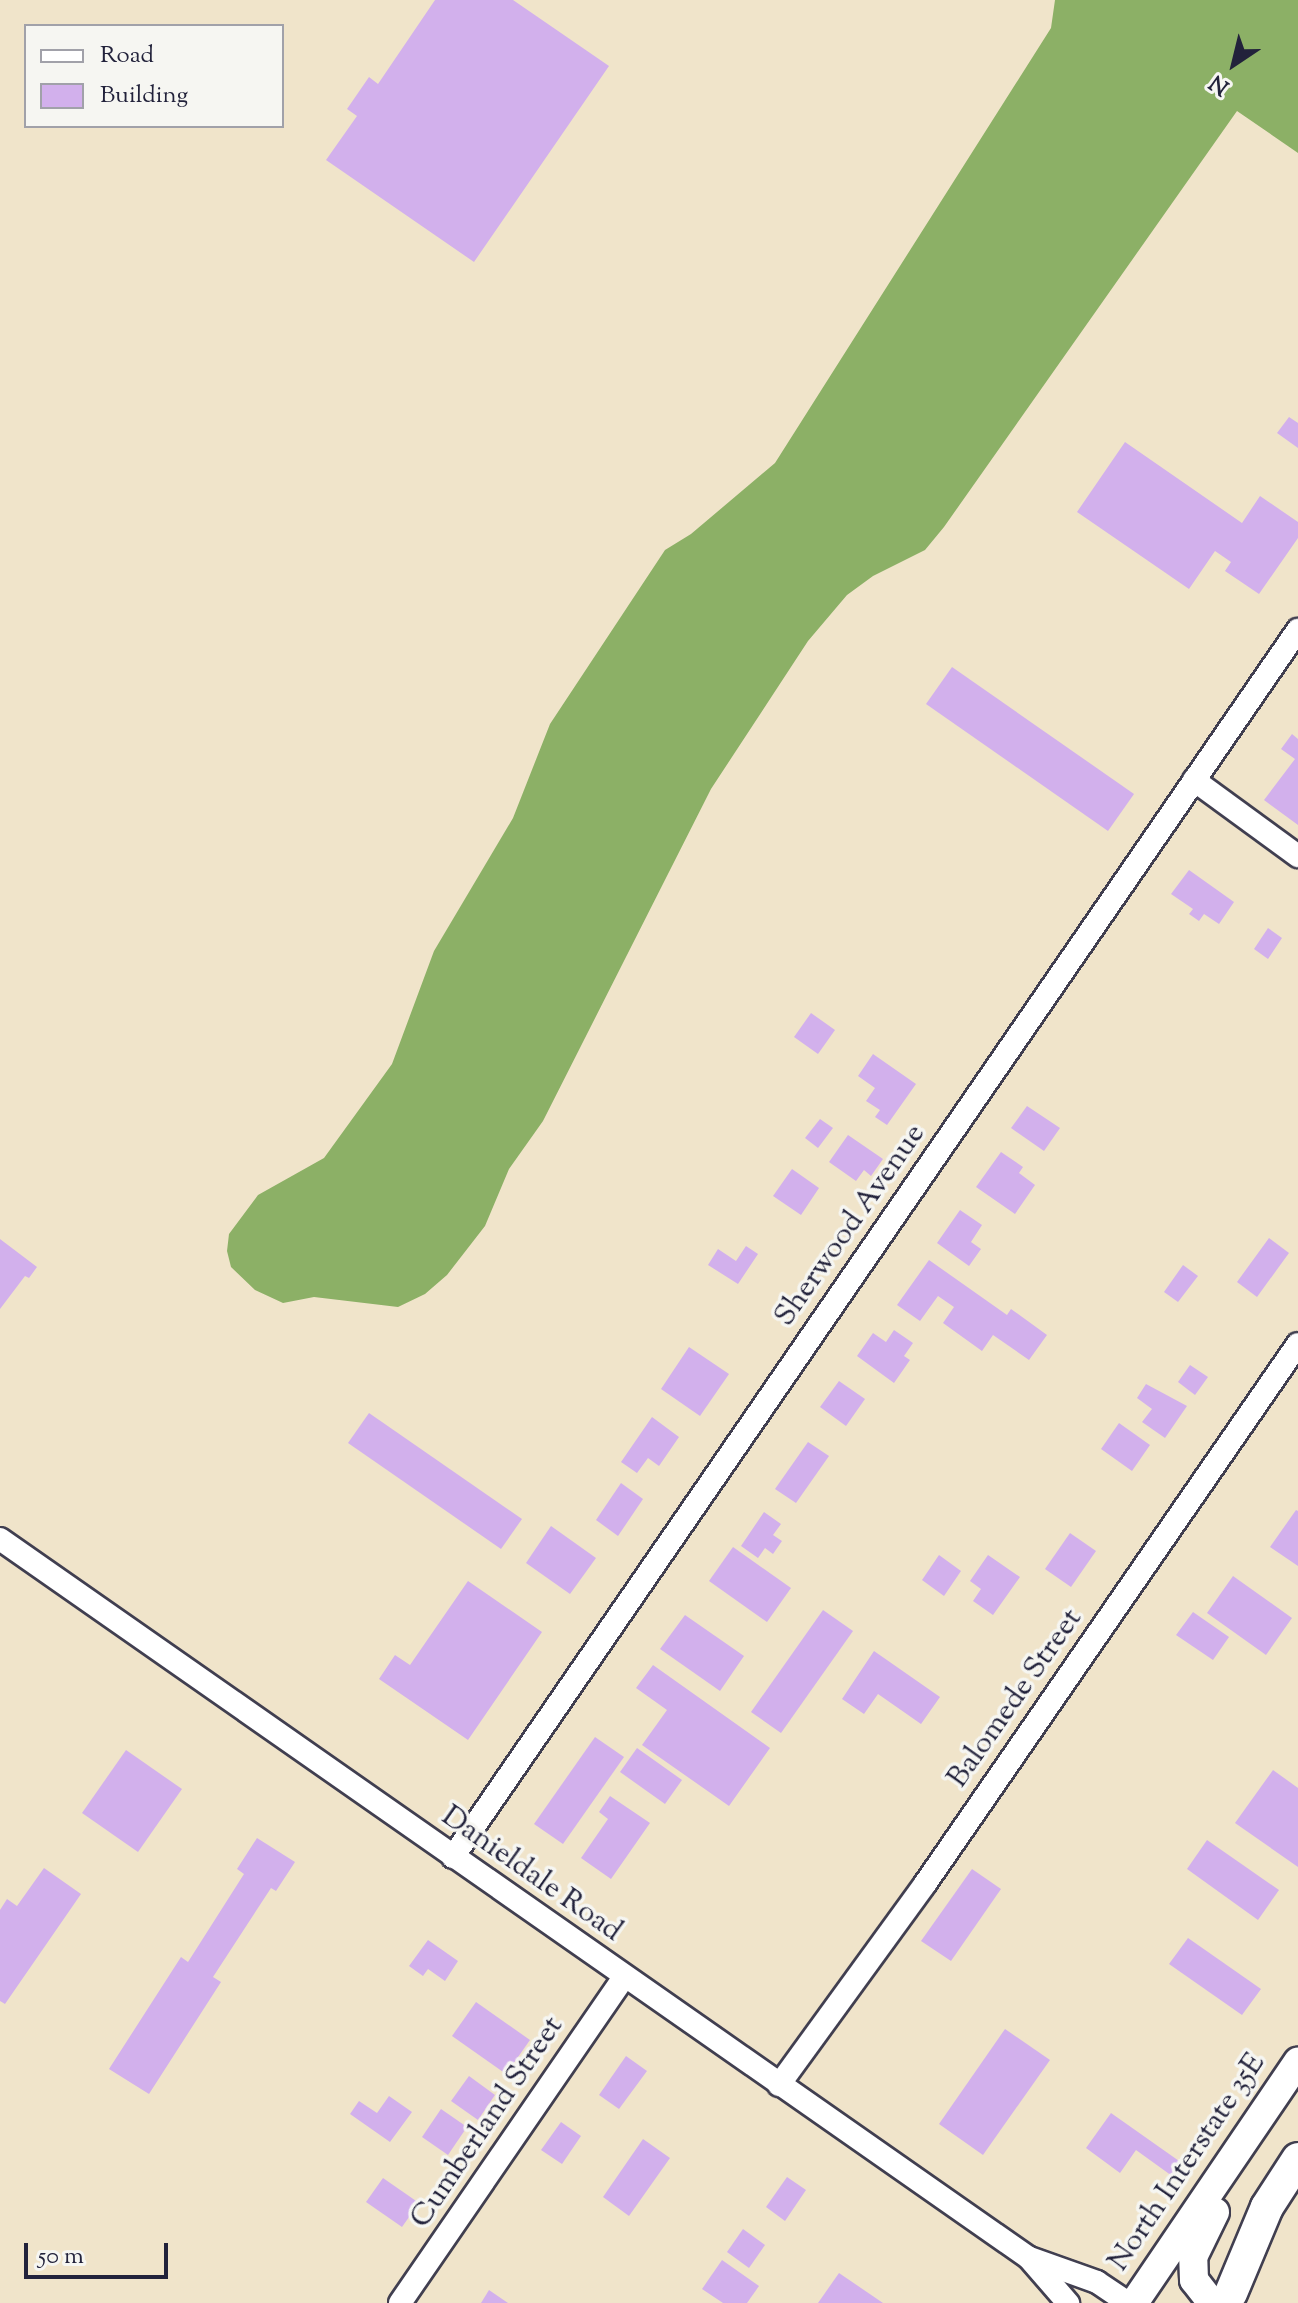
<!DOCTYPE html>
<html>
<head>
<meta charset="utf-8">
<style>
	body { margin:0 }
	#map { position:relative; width:1298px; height:2303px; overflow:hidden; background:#f0e4ca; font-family:"Sorts Mill Goudy",serif }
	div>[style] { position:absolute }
	.forest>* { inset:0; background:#8cb066 }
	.building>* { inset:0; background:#d2b0ec }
	.roads { filter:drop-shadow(2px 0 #413f50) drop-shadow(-2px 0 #413f50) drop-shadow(0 2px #413f50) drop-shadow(0 -2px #413f50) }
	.minor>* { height:22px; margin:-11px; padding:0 11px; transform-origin:11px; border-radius:11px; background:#fff }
	.major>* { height:28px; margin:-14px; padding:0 14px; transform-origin:14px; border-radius:14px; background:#fff }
	.highway>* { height:32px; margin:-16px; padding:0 16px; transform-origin:16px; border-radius:16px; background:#fff }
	span { translate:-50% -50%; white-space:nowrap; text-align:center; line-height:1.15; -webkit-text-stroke:7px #f6f6f2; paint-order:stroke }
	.street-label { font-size:30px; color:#22223b }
	.legend { position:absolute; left:24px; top:24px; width:260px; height:104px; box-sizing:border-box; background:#f6f6f2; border:2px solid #a1a1a9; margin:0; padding:10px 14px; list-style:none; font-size:24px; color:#22223b }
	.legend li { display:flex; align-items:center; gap:16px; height:40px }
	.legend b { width:40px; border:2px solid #a1a1a9 }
	.north { position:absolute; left:1194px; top:24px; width:80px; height:80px; -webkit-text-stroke:6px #f6f6f2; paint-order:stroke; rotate:215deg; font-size:22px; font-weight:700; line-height:32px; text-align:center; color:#22223b }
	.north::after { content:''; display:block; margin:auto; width:28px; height:36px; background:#22223b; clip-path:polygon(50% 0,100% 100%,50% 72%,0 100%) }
	.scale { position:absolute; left:24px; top:2243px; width:144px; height:36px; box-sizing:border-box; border:4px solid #22223b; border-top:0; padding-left:10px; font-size:24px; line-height:28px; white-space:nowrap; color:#22223b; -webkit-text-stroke:6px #f6f6f2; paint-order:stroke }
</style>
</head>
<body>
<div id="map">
	<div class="forest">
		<i style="clip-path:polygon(1055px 0,1298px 0,1298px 153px,1237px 111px,944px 527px,925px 550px,873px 576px,847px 595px,808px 641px,711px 789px,543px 1121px,509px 1169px,485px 1226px,447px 1275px,425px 1294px,398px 1307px,314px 1297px,283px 1303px,255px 1290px,231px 1267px,227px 1251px,229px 1234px,258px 1195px,324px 1158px,392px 1064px,434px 951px,513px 818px,550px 724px,665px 550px,691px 534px,775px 463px,1051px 28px)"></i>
	</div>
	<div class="building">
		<i style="clip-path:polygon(435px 0,513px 0,609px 66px,474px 262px,326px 160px,357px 116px,347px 109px,369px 77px,378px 84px)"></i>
		<i style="clip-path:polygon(1289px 417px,1298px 423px,1298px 448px,1277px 433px)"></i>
		<i style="clip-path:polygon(1125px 442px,1242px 523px,1260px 496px,1298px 522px,1298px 538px,1259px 594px,1225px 571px,1231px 562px,1215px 551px,1189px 589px,1077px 512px)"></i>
		<i style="clip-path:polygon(952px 667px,1134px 794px,1108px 831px,926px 704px)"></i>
		<i style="clip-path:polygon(1292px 734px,1298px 739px,1298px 825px,1264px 800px,1295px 759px,1281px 749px)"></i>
		<i style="clip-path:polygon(1189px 870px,1234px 902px,1219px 924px,1204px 914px,1199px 921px,1189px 914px,1193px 909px,1171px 894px)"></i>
		<i style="clip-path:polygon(1268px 928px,1282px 938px,1268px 959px,1254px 949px)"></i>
		<i style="clip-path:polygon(811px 1013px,835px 1030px,818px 1054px,794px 1037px)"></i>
		<i style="clip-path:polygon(873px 1054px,916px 1084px,887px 1125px,875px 1117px,880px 1110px,866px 1101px,875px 1088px,858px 1076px)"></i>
		<i style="clip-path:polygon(1027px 1106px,1060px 1128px,1044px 1151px,1011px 1128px)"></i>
		<i style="clip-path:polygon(820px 1119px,833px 1128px,818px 1148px,805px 1138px)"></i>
		<i style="clip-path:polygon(848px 1135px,883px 1159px,871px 1176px,864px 1170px,856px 1181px,829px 1162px)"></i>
		<i style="clip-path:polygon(1001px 1152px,1023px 1167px,1019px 1173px,1035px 1185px,1015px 1214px,976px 1187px)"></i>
		<i style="clip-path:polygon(792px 1169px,819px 1188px,801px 1215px,773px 1196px)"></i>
		<i style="clip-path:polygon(960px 1210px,982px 1225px,971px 1242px,981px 1249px,969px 1266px,937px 1243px)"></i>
		<i style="clip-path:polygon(1269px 1238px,1289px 1253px,1257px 1297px,1237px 1282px)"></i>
		<i style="clip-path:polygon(0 1239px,37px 1267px,29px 1278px,25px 1276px,0 1309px)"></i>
		<i style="clip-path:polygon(746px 1246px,758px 1254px,738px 1284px,708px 1265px,718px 1249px,736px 1261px)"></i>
		<i style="clip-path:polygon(929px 1260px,1007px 1315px,1011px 1309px,1047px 1335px,1029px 1360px,993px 1335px,982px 1351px,943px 1323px,954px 1307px,938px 1296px,920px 1321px,897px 1305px)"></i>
		<i style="clip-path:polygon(1183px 1265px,1198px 1276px,1178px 1302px,1164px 1292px)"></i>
		<i style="clip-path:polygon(894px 1330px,913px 1343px,904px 1356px,910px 1360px,894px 1383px,857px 1356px,873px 1333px,886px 1342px)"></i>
		<i style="clip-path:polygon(689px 1347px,729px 1374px,700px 1416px,661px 1389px)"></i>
		<i style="clip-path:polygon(1190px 1365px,1208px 1377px,1195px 1395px,1178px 1382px)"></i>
		<i style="clip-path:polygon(839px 1381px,865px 1399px,846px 1426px,820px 1407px)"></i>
		<i style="clip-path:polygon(1146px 1384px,1187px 1406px,1165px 1438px,1142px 1422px,1152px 1409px,1137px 1398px)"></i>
		<i style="clip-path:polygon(369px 1413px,522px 1519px,501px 1549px,348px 1443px)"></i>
		<i style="clip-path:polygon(652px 1417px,679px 1437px,659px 1466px,648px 1458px,637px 1473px,621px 1462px)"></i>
		<i style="clip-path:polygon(1119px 1423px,1150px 1445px,1132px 1471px,1101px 1449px)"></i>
		<i style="clip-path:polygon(808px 1442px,829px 1456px,796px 1503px,775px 1489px)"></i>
		<i style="clip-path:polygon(621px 1483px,643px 1499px,618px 1536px,596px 1520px)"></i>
		<i style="clip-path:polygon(1296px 1510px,1298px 1511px,1298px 1566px,1270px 1547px)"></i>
		<i style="clip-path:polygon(764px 1512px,781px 1524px,773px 1535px,782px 1541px,773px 1554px,765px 1548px,758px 1558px,741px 1546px)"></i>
		<i style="clip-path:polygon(551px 1526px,596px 1558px,570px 1594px,526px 1563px)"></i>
		<i style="clip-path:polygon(1070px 1533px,1096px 1551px,1071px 1587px,1045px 1569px)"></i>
		<i style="clip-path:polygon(733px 1547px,791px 1588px,767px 1622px,709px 1581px)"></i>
		<i style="clip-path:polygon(939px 1555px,961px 1571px,944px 1596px,922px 1580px)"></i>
		<i style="clip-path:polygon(988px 1555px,1020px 1577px,993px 1615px,973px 1601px,981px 1589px,970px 1581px)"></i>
		<i style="clip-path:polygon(1233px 1576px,1292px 1618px,1266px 1655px,1207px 1613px)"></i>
		<i style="clip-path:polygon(468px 1581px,542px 1632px,468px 1740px,379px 1679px,395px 1655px,410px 1665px)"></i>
		<i style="clip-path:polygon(823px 1610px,853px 1631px,781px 1733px,751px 1712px)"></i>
		<i style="clip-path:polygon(1193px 1612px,1229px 1637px,1213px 1660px,1176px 1635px)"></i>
		<i style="clip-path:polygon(685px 1615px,744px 1656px,720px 1691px,660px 1649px)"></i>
		<i style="clip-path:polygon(874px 1651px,940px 1697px,921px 1724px,878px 1694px,864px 1714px,842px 1699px)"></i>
		<i style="clip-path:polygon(653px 1665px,770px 1748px,729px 1806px,642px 1745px,667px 1710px,636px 1688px)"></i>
		<i style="clip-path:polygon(595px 1737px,624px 1757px,563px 1844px,534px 1824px)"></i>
		<i style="clip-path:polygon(637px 1748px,682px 1780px,665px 1804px,620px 1772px)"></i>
		<i style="clip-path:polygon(126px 1750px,182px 1789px,138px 1852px,82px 1813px)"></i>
		<i style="clip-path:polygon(1273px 1770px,1298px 1788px,1298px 1867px,1235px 1823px)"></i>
		<i style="clip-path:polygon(610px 1796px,650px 1823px,611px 1879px,581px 1858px,608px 1819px,599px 1812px)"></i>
		<i style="clip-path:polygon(257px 1838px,295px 1862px,276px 1891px,271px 1888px,213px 1977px,221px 1982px,149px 2094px,109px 2069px,181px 1957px,188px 1962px,244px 1874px,237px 1869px)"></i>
		<i style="clip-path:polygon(1207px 1840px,1279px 1890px,1258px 1920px,1187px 1869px)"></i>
		<i style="clip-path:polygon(44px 1868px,81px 1894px,5px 2004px,0 2001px,0 1910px,7px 1899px,17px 1906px)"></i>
		<i style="clip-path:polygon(972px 1869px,1001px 1889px,951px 1961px,921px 1941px)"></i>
		<i style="clip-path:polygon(1188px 1938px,1261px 1989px,1242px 2015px,1169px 1964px)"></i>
		<i style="clip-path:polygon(428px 1940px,458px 1961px,445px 1981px,428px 1969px,423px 1976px,409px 1966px)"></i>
		<i style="clip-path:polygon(476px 2002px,530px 2040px,506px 2074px,452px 2036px)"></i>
		<i style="clip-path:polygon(1005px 2029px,1050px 2060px,983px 2155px,939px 2124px)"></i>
		<i style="clip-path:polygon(626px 2056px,647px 2071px,619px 2109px,599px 2095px)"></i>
		<i style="clip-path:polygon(469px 2076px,495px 2095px,478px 2120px,451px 2101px)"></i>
		<i style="clip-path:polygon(389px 2096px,412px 2112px,390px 2142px,350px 2114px,359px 2101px,377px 2113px)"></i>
		<i style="clip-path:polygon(441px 2109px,467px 2127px,448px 2155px,422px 2137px)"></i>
		<i style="clip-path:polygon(1111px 2113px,1189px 2168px,1179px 2181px,1136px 2150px,1120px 2173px,1086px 2148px)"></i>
		<i style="clip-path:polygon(561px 2122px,581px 2136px,562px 2164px,541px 2150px)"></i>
		<i style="clip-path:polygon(643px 2139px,670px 2158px,629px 2216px,603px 2197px)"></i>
		<i style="clip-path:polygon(787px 2177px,806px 2190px,785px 2221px,766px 2207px)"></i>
		<i style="clip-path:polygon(383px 2178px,419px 2203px,402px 2227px,366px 2202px)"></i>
		<i style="clip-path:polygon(743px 2229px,765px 2245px,749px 2268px,727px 2252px)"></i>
		<i style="clip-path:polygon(722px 2260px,759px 2286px,747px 2303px,723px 2303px,702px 2289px)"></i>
		<i style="clip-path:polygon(839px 2273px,883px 2303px,818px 2303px)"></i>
		<i style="clip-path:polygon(489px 2290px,508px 2303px,481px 2303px)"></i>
	</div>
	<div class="roads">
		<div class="minor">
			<i style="left:1194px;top:780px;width:129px;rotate:36.2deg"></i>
			<i style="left:0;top:1539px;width:1255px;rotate:34.94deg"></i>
			<i style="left:1029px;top:2258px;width:60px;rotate:49.1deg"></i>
			<i style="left:453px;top:1857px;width:1490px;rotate:-55.45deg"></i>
			<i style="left:779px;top:2085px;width:248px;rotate:-54deg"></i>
			<i style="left:925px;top:1884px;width:656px;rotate:-55.37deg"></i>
			<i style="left:1030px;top:2258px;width:71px;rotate:19.7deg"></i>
			<i style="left:1097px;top:2282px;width:37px;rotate:34deg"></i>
			<i style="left:400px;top:2303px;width:396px;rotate:-55.5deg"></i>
		</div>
		<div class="major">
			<i style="left:1134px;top:2303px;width:292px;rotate:-55.8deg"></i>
			<i style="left:1212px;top:2303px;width:29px;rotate:-128deg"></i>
			<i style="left:1194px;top:2280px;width:23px;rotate:-92deg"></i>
			<i style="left:1193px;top:2257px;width:50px;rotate:-63.9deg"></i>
		</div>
		<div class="highway">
			<i style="left:1231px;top:2293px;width:93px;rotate:-67.3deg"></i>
			<i style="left:1267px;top:2207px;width:57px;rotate:-57.1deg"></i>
		</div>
	</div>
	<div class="street-label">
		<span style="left:851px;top:1226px;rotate:-55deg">Sherwood Avenue</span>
		<span style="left:1016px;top:1699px;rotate:-55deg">Balomede Street</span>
		<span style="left:531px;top:1875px;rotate:35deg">Danieldale Road</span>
		<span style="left:488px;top:2123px;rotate:-56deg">Cumberland Street</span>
		<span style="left:1188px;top:2163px;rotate:-56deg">North Interstate 35E</span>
	</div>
	<ul class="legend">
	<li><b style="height:10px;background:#fff"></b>Road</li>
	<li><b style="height:22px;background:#d2b0ec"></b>Building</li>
	</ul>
	<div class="north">N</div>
	<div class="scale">50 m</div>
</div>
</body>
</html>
